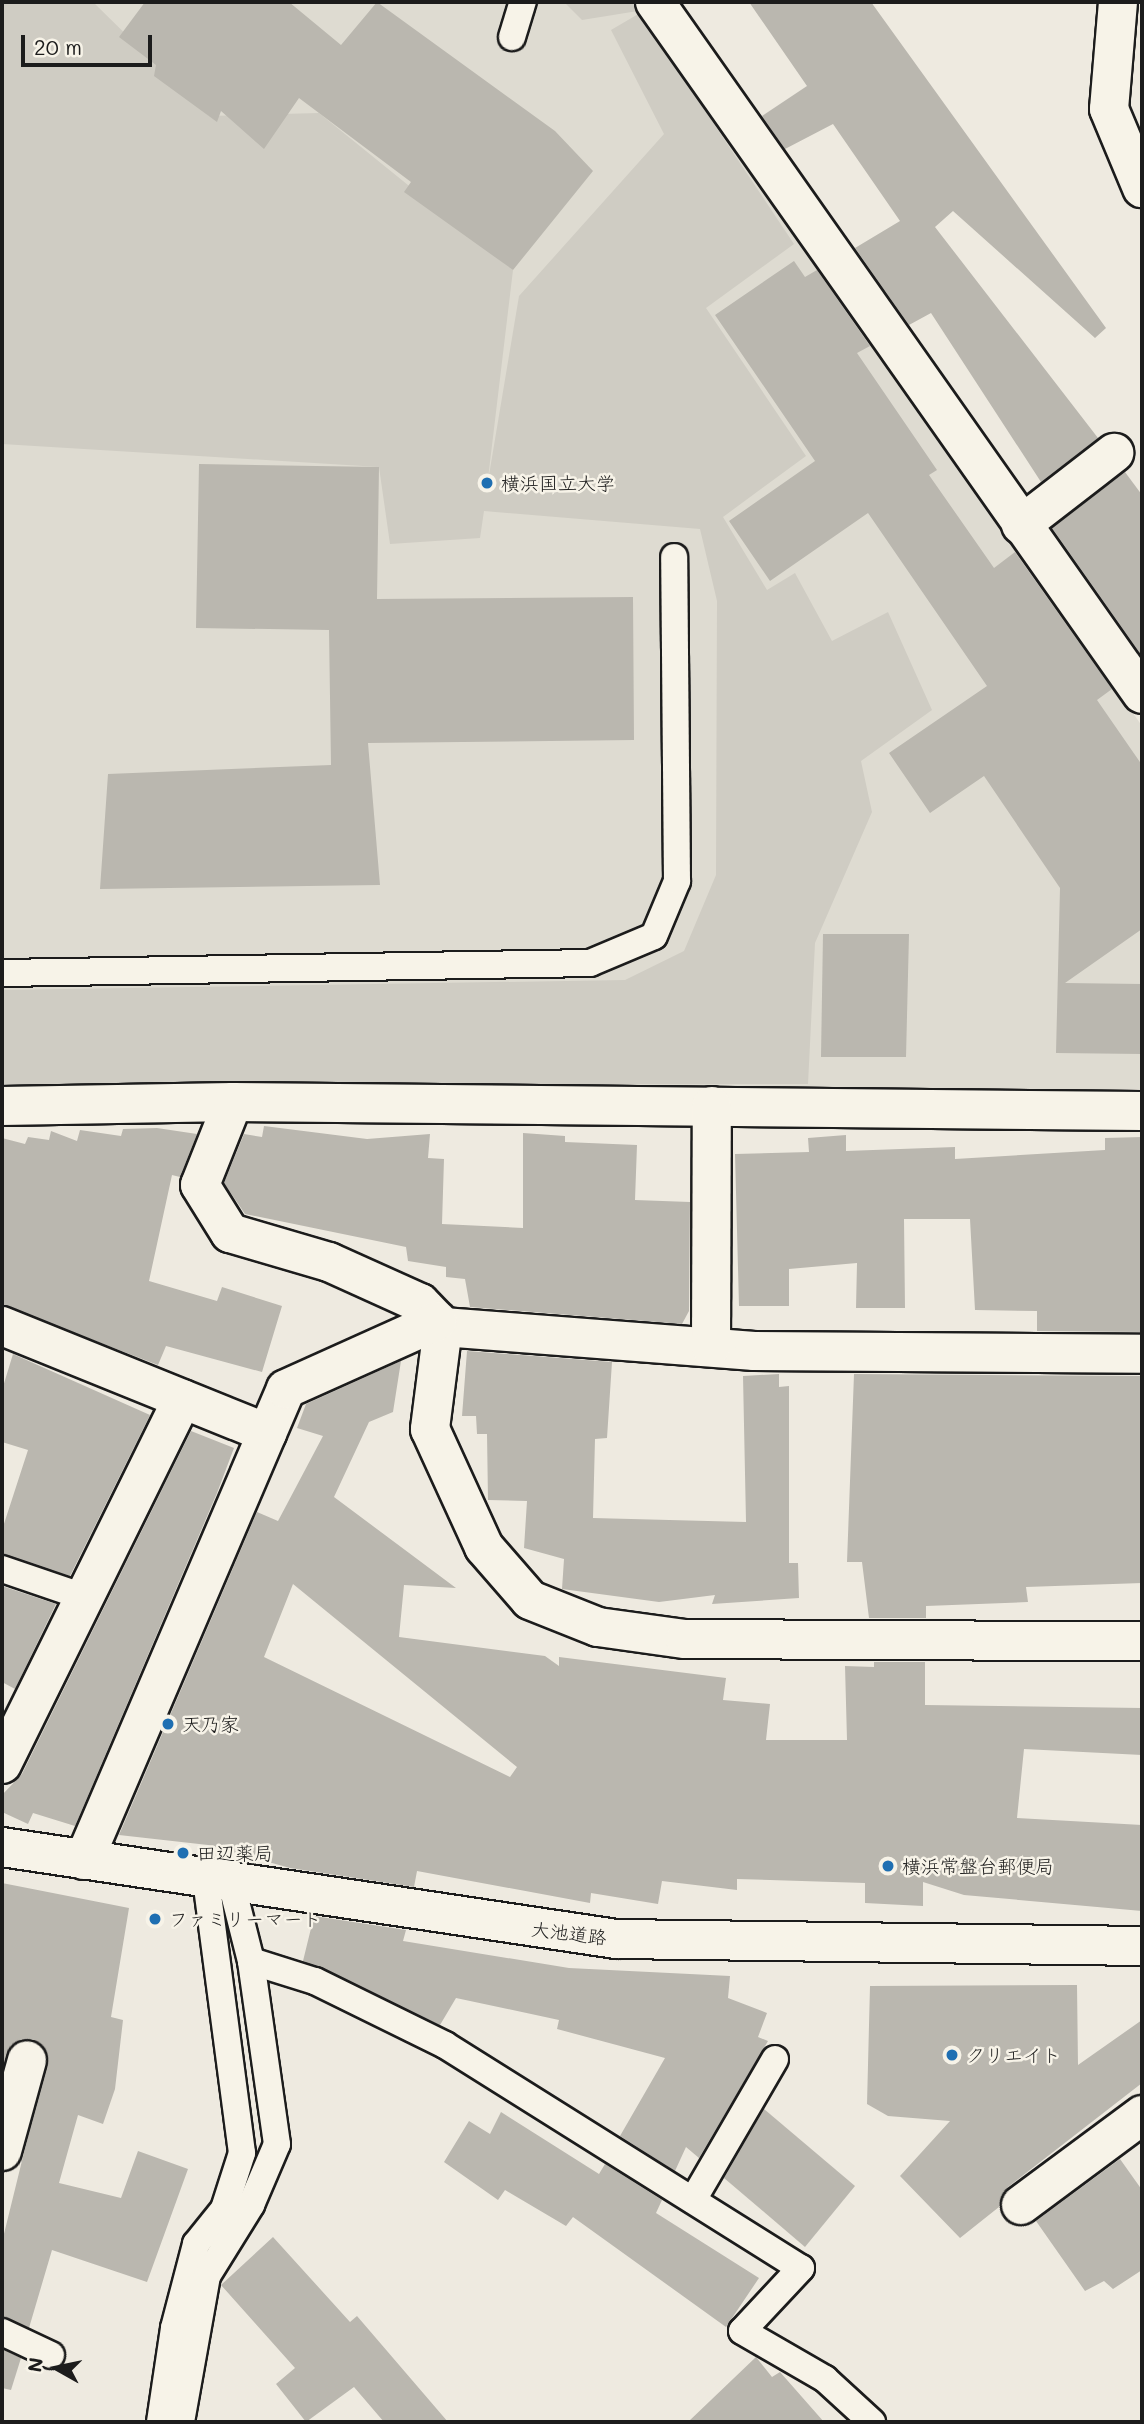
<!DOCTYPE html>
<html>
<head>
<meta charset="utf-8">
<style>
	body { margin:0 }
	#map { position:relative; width:1144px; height:2424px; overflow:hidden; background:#eeeae0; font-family:Mali,"Klee One",sans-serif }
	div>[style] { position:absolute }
	.built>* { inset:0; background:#dedbd1 }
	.green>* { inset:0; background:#cfccc3 }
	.building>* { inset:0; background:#bab7af }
	.roads { filter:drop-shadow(2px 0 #1c1c1c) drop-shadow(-2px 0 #1c1c1c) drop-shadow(0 2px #1c1c1c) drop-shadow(0 -2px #1c1c1c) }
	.lane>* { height:26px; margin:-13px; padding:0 13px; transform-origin:13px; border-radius:13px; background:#f7f3e8 }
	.street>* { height:38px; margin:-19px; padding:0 19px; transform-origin:19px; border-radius:19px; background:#f7f3e8 }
	.secondary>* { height:38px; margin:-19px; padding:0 19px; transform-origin:19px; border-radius:19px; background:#f7f3e8 }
	.dots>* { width:19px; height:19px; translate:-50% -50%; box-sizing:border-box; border:4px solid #f7f3e8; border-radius:50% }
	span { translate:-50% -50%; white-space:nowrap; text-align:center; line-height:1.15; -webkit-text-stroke:5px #f7f3e8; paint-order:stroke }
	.poi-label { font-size:19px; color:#1c1c1c }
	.left { translate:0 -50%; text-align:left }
	.street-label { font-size:19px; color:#1c1c1c }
	.frame { position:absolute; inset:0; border:4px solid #1c1c1c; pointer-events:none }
	.north { position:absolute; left:21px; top:2333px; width:70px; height:70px; -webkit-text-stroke:5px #f7f3e8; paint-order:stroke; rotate:279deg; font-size:19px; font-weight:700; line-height:28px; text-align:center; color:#1c1c1c }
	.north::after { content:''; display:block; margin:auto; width:24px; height:32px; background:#1c1c1c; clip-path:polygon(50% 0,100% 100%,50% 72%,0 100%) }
	.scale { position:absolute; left:21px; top:35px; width:131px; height:32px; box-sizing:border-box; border:4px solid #1c1c1c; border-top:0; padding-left:9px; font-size:21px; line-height:24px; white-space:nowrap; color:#1c1c1c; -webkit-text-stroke:5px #f7f3e8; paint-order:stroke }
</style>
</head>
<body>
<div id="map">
	<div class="built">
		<i style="clip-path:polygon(2px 2px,654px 2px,644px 11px,1142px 726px,1142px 1089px,2px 1091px)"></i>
	</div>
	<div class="green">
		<i style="clip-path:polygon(2px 2px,93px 2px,209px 116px,319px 113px,513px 270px,487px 487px,519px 296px,664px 134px,611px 30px,640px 13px,794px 244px,706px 308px,806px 456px,723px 517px,767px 590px,795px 573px,832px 641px,888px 612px,932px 710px,861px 761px,872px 812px,815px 943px,808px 1084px,2px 1085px,2px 990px,625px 980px,684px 951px,716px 875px,717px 601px,700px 529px,484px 511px,480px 538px,390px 544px,379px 467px,2px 444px)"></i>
		<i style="clip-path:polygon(564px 2px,655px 2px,644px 10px,582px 20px)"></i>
	</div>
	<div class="building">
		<i style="clip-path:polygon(145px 2px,289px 2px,341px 45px,377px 2px,555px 131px,593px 171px,513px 270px,404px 192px,411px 182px,299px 98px,264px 149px,221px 111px,217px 122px,154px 76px,156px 65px,119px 37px)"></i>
		<i style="clip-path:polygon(749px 2px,871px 2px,1106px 328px,1095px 338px,953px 211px,935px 227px,1098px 438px,1041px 482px,931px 313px,909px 325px,855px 248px,900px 221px,833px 124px,785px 149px,762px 116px,807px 86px)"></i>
		<i style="clip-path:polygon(794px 261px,805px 277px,817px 270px,870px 346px,857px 353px,937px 470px,929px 475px,994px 568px,1015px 552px,1112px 689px,1097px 700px,1142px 765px,1142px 929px,1065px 983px,1142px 984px,1142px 1054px,1056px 1053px,1060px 888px,984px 776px,930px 813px,889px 753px,987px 686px,868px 513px,770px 581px,729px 521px,815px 461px,715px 315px)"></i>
		<i style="clip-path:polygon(199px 464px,379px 467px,377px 599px,633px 597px,634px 740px,368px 743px,380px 885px,100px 889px,108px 774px,331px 765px,329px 630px,196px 628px)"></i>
		<i style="clip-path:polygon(1125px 472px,1142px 495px,1142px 656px,1052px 528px)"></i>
		<i style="clip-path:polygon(823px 934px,909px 934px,906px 1057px,821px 1057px)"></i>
		<i style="clip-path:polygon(264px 1126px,367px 1139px,430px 1134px,428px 1158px,444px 1159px,442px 1224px,523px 1228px,523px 1133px,565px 1136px,565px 1142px,637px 1145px,635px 1200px,690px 1202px,689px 1311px,682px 1324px,470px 1307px,465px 1279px,446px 1277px,446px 1267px,408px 1261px,406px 1247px,245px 1214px,224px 1183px,244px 1134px,262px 1137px)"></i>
		<i style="clip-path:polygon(157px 1128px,197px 1134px,180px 1177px,172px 1175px,149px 1281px,217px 1301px,222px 1287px,282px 1306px,262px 1372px,166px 1346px,158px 1365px,2px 1305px,2px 1138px,25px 1144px,28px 1137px,49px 1140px,51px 1131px,77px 1141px,80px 1130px,121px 1136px,123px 1129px)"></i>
		<i style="clip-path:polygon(846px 1135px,846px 1151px,955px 1147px,955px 1159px,1105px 1150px,1105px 1138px,1142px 1137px,1142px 1332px,1037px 1331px,1037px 1311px,975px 1310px,970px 1219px,904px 1219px,905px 1308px,856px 1308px,857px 1263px,789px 1269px,789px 1306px,739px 1306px,735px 1154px,809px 1152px,808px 1138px)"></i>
		<i style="clip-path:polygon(467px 1351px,612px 1362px,607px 1438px,595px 1439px,593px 1518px,746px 1522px,743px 1376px,779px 1374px,779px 1387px,789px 1386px,789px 1563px,798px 1563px,799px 1598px,712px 1604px,715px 1595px,659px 1602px,562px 1589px,564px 1559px,524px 1548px,527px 1501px,488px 1500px,487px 1434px,477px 1434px,476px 1416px,462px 1416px)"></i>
		<i style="clip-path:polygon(13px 1354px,150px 1415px,70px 1576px,2px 1554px,2px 1530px,28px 1450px,2px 1442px,2px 1390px)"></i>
		<i style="clip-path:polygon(evenodd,401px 1361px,393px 1412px,369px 1422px,334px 1497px,456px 1588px,404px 1585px,399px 1637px,545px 1656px,559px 1666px,559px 1657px,726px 1678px,723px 1700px,770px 1704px,766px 1740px,847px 1740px,845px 1666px,874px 1667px,874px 1662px,925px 1662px,925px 1705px,1142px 1708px,1142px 1755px,1024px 1749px,1017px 1818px,1142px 1825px,1142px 1911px,964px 1895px,923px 1882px,923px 1906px,865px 1903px,865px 1883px,737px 1879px,737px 1890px,662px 1881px,658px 1904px,591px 1893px,590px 1903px,417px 1871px,414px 1887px,290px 1868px,208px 1845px,119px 1835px,257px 1512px,278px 1521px,323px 1436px,297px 1428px,306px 1404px,401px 1361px,293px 1584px,517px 1767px,510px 1777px,264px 1657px,293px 1584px)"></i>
		<i style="clip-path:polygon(854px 1374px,1142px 1376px,1142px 1583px,1026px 1587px,1028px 1602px,926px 1606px,926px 1618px,869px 1618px,862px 1562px,847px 1562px)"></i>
		<i style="clip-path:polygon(191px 1431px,234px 1448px,217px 1493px,75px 1826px,33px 1813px,28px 1824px,2px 1812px,2px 1795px,22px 1774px)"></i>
		<i style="clip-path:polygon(2px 1586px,56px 1604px,15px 1689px,2px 1682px)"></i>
		<i style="clip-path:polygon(2px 1883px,129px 1908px,111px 2017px,123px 2020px,115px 2089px,103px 2124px,78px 2115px,59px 2183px,121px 2198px,138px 2151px,188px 2169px,147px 2282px,52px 2250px,29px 2328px,2px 2316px,2px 2242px,48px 2055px,33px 2039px,21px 2039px,11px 2045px,2px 2069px)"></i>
		<i style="clip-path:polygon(314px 1916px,406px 1930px,403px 1941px,569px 1968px,730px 1976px,728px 1998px,767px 2013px,758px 2037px,768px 2041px,699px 2158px,686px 2147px,675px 2171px,620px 2136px,665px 2058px,557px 2029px,559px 2020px,456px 1998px,440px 2025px,303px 1961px)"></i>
		<i style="clip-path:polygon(1077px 1985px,1078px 2065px,1142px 2020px,1142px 2083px,1008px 2187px,999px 2207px,960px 2238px,900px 2176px,950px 2121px,888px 2116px,867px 2104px,870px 1986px)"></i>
		<i style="clip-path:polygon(764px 2109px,855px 2186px,805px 2247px,724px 2178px)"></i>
		<i style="clip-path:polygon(501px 2112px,599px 2174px,605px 2164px,662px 2200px,656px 2213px,759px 2278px,726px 2327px,573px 2217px,566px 2226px,505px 2190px,498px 2200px,444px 2162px,469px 2121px,490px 2134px)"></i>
		<i style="clip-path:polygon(1120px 2159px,1142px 2190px,1142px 2270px,1113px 2289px,1104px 2281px,1085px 2291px,1036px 2221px)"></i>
		<i style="clip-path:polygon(273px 2237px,350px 2322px,357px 2316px,448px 2422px,384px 2422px,354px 2387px,306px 2422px,276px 2384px,295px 2368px,221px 2285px)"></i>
		<i style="clip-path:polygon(2px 2349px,21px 2358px,11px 2390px,2px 2388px)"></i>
		<i style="clip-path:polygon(756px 2357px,772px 2377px,780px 2372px,824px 2422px,688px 2422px)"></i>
	</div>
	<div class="roads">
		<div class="lane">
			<i style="left:512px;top:37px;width:37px;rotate:-73deg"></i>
			<i style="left:2px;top:973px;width:588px;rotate:-0.97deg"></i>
			<i style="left:590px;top:963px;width:69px;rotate:-22.9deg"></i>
			<i style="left:654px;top:936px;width:60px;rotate:-67.3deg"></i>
			<i style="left:677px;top:881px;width:324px;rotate:-90.5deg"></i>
			<i style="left:2px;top:1569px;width:90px;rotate:18.8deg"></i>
			<i style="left:251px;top:1961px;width:67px;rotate:17.4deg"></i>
			<i style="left:315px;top:1981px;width:145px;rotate:26.2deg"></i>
			<i style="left:445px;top:2045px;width:420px;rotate:32.1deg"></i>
			<i style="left:801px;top:2268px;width:86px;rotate:133.1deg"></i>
			<i style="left:742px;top:2331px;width:96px;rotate:30deg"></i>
			<i style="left:825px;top:2379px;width:64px;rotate:42.5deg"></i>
			<i style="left:693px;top:2200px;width:163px;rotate:-59.8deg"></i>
			<i style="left:2px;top:2332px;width:54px;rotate:25.1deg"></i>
			<i style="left:160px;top:2422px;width:95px;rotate:-81.5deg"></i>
			<i style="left:174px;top:2328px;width:87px;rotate:-75.3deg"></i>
			<i style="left:196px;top:2244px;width:45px;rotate:-51.3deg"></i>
			<i style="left:224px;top:2209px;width:59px;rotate:-72.2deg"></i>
			<i style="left:242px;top:2153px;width:277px;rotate:-97.5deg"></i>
			<i style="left:181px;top:2422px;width:148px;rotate:-79.9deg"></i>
			<i style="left:207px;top:2276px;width:84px;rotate:-58.2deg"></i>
			<i style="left:251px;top:2205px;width:66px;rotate:-66.9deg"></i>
			<i style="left:277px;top:2144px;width:185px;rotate:-98.1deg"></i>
			<i style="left:251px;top:1961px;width:81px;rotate:-104.2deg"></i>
		</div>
		<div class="street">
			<i style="left:655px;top:2px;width:846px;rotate:54.86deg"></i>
			<i style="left:1118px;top:2px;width:107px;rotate:94.8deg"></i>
			<i style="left:1109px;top:109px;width:86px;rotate:67.3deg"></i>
			<i style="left:1021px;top:525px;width:118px;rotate:-37.7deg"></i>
			<i style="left:233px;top:1102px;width:89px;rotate:111.7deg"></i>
			<i style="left:200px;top:1185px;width:57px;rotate:58deg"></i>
			<i style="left:230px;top:1233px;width:103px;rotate:16.3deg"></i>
			<i style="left:329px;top:1262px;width:100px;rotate:24.3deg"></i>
			<i style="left:420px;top:1303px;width:33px;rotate:46deg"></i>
			<i style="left:443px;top:1327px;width:312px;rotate:4.4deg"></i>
			<i style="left:754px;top:1351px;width:388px;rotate:0.4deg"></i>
			<i style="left:2px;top:1106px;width:231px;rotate:-1deg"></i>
			<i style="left:233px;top:1102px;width:909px;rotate:0.57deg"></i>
			<i style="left:2px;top:1326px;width:286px;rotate:22deg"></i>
			<i style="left:443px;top:1327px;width:103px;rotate:97.3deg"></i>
			<i style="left:430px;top:1429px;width:130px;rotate:65.4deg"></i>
			<i style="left:484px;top:1547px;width:70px;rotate:49deg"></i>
			<i style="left:530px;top:1600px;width:73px;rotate:21.7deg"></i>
			<i style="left:598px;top:1627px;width:88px;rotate:7.9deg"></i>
			<i style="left:685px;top:1639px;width:457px;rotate:0.3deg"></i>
			<i style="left:711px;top:1347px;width:241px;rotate:-89.8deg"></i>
			<i style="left:2px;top:1764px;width:407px;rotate:-63.7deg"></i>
			<i style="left:84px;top:1860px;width:512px;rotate:-66.79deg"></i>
			<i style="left:286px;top:1389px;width:166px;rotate:-24.2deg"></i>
			<i style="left:2px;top:2151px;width:94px;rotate:-74.6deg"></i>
			<i style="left:1021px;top:2205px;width:151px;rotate:-36.6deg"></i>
		</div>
		<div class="secondary">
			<i style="left:2px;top:1847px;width:621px;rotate:8.52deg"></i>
			<i style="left:616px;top:1939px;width:526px;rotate:0.76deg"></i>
		</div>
	</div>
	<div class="dots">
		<i style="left:487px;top:483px;background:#1f6fb2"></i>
		<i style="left:168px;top:1724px;background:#1f6fb2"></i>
		<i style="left:183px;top:1853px;background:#1f6fb2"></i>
		<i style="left:888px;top:1866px;background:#1f6fb2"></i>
		<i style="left:155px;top:1919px;background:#1f6fb2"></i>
		<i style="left:952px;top:2055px;background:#1f6fb2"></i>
	</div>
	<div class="poi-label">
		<span class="left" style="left:501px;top:483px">横浜国立大学</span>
		<span class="left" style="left:182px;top:1724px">天乃家</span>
		<span class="left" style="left:197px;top:1853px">田辺薬局</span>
		<span class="left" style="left:902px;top:1866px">横浜常盤台郵便局</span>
		<span class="left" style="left:169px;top:1919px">ファミリーマート</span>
		<span class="left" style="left:966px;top:2055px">クリエイト</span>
	</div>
	<div class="street-label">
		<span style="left:569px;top:1933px;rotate:7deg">大池道路</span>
	</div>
	<div class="frame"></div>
	<div class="north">N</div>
	<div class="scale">20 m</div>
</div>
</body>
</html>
